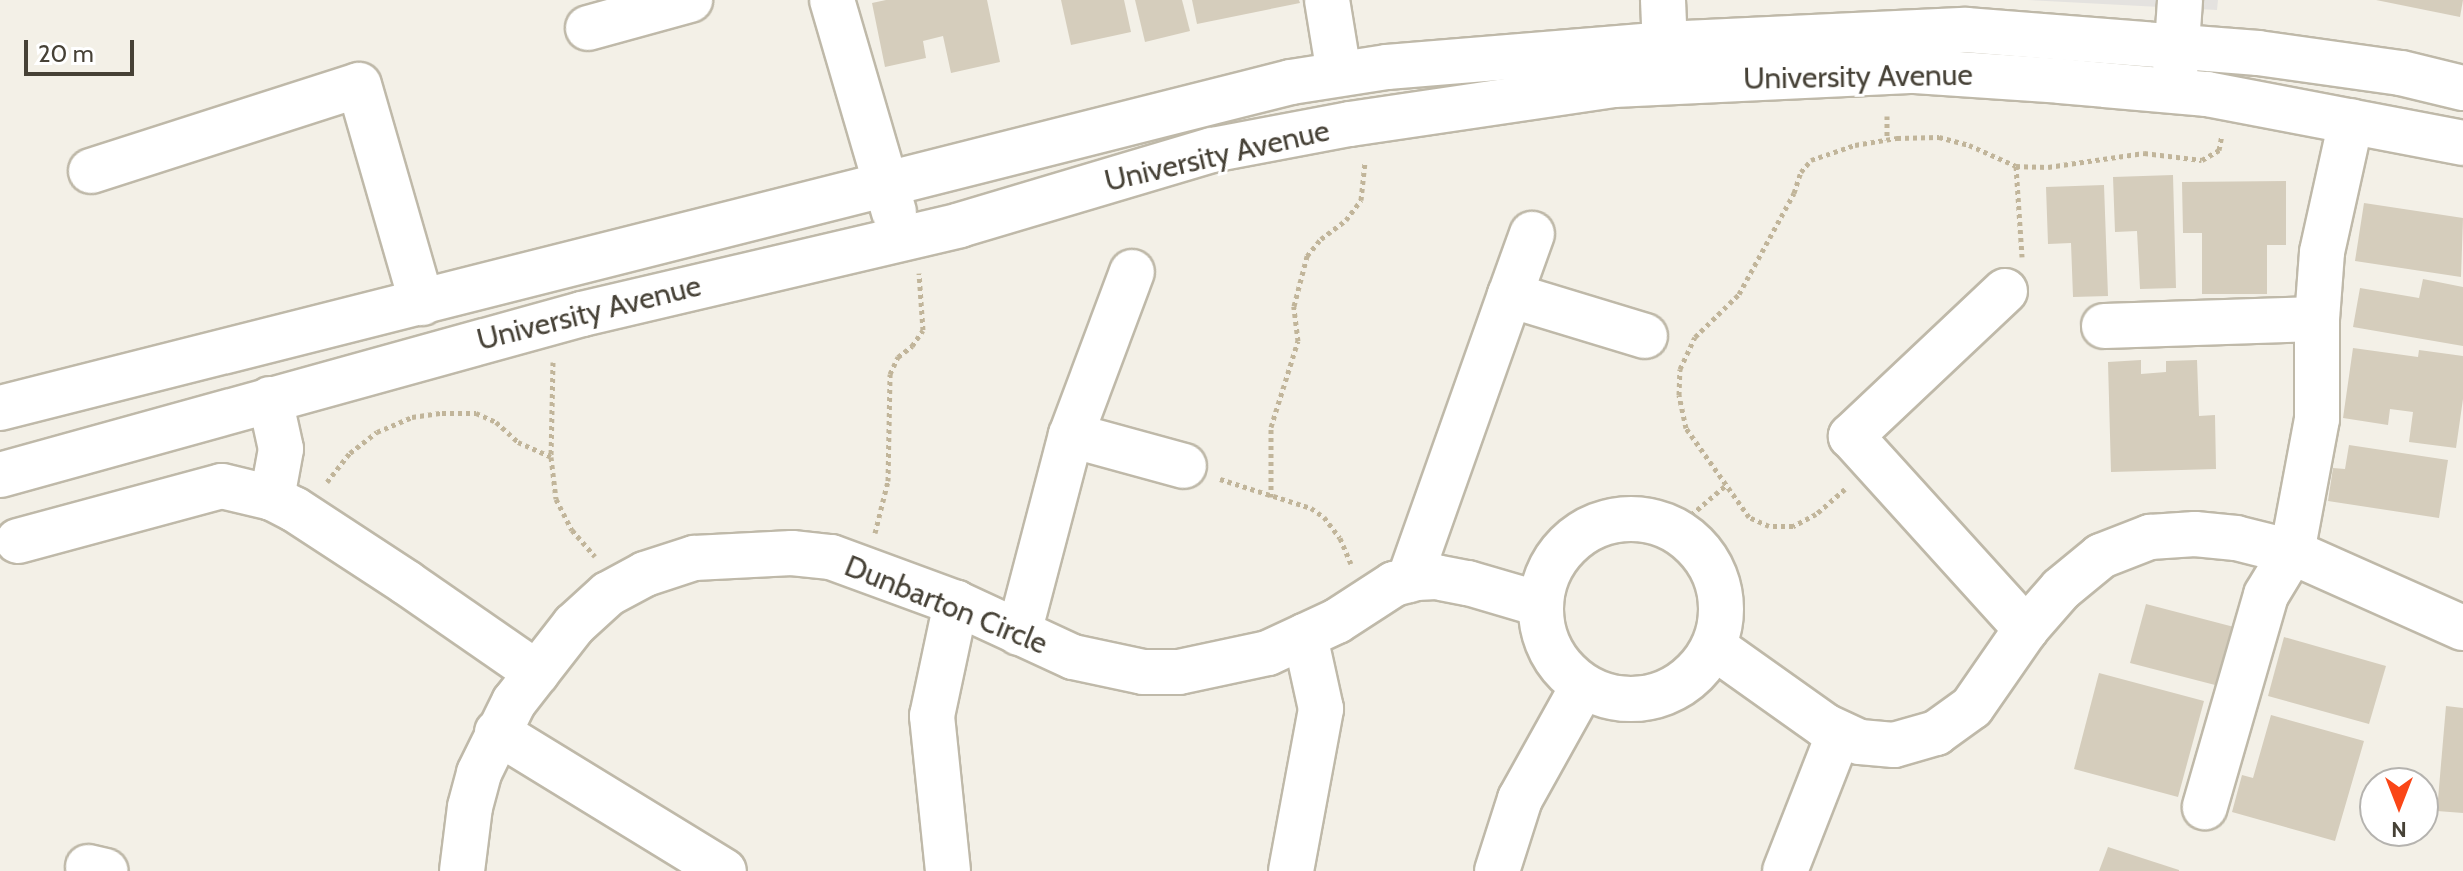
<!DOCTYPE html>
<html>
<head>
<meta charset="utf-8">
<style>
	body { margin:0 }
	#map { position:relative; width:2463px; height:871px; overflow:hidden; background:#f3f0e7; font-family:Cabin,sans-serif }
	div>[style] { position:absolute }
	.parking>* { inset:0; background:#e4e2df }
	.building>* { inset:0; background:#d5cdbc }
	.path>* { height:5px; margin-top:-2.5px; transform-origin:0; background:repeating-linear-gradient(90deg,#c1b59a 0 4px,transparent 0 8px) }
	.roads { filter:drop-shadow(2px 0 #bfb9a9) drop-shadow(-2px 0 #bfb9a9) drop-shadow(0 2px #bfb9a9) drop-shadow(0 -2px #bfb9a9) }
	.minor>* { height:44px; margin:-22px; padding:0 22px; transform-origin:22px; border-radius:22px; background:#fff }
	.minor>.ring { margin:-22px; padding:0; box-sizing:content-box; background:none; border:44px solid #fff; border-radius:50% }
	span { translate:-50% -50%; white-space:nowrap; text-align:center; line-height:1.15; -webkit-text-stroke:6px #fff; paint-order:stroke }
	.street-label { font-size:30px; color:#464136 }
	.north { position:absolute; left:2359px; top:767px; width:80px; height:80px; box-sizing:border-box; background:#fff; border:2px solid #b5b3af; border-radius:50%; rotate:180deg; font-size:22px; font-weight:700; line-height:32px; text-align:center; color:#464136 }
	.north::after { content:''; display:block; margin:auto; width:28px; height:36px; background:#fa4617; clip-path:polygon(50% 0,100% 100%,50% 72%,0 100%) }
	.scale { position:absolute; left:24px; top:40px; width:110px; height:36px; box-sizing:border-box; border:4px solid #464136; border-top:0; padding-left:10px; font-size:24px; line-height:28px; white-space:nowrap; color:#464136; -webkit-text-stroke:6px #fff; paint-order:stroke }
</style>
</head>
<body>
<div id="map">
	<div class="parking">
		<i style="clip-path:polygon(2027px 0,2218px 0,2217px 10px)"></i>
	</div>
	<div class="building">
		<i style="clip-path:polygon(886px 0,987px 0,1000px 62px,951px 73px,943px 36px,923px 41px,926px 58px,885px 67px,872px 3px)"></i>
		<i style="clip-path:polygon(1061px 0,1124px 0,1131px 32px,1071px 45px)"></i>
		<i style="clip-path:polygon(1135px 0,1182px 0,1190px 31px,1145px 42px)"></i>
		<i style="clip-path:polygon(1192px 0,1299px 0,1300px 3px,1197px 24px)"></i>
		<i style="clip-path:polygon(2376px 0,2463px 0,2460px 17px)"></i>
		<i style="clip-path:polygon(2173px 175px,2176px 288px,2140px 289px,2137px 231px,2115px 232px,2113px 177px)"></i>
		<i style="clip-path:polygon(2286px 181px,2286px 245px,2267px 245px,2267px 294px,2202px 294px,2202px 233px,2183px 233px,2182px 182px)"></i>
		<i style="clip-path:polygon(2104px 185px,2108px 296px,2073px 297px,2071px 243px,2048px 244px,2046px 187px)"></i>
		<i style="clip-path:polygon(2364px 203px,2463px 218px,2461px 277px,2355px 261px)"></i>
		<i style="clip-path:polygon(2423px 279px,2463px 287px,2463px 346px,2353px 327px,2360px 288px,2419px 298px)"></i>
		<i style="clip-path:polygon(2353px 348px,2418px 357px,2419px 350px,2463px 356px,2463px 399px,2456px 448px,2409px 442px,2413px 412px,2390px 409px,2388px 425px,2343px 418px)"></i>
		<i style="clip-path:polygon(2141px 360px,2141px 374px,2166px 372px,2166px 361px,2197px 360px,2199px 416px,2215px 415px,2216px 469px,2111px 472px,2108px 362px)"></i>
		<i style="clip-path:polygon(2349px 445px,2448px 460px,2439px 518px,2328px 501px,2333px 468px,2345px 469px)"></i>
		<i style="clip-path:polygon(2146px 604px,2234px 627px,2219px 686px,2130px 663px)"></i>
		<i style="clip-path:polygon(2284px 637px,2386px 666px,2369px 724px,2268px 696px)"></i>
		<i style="clip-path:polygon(2099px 673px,2204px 701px,2178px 797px,2074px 769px)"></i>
		<i style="clip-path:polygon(2446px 706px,2463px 708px,2463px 813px,2437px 811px)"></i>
		<i style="clip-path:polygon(2271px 715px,2364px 741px,2335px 841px,2232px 812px,2242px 775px,2253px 778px)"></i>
		<i style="clip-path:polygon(2108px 847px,2179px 870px,2179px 871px,2099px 871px)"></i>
	</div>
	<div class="path">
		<i style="left:1887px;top:116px;width:24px;rotate:90deg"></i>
		<i style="left:2016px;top:166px;width:91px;rotate:86.2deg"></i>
		<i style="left:553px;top:362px;width:95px;rotate:91.2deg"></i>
		<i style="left:551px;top:457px;width:42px;rotate:83.2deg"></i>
		<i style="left:556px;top:499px;width:35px;rotate:63deg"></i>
		<i style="left:572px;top:530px;width:35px;rotate:49deg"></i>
		<i style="left:1220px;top:479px;width:96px;rotate:17.7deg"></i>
		<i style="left:1311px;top:508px;width:16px;rotate:35deg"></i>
		<i style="left:1324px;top:517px;width:26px;rotate:53deg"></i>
		<i style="left:1340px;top:538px;width:28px;rotate:67deg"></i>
		<i style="left:327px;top:482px;width:37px;rotate:-52deg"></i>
		<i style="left:350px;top:453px;width:34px;rotate:-38deg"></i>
		<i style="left:377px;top:432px;width:38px;rotate:-23deg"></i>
		<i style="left:412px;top:417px;width:30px;rotate:-8deg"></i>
		<i style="left:442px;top:413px;width:34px"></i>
		<i style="left:476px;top:413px;width:22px;rotate:24deg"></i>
		<i style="left:496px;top:422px;width:30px;rotate:42deg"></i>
		<i style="left:518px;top:442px;width:36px;rotate:24deg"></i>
		<i style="left:1845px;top:489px;width:38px;rotate:139deg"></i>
		<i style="left:1816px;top:514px;width:26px;rotate:152deg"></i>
		<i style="left:1793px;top:526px;width:24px;rotate:180deg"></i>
		<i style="left:1769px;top:526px;width:22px;rotate:-156deg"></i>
		<i style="left:1749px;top:517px;width:109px;rotate:-125.3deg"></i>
		<i style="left:1686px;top:428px;width:34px;rotate:-102deg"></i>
		<i style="left:1679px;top:395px;width:26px;rotate:-88deg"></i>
		<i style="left:1680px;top:369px;width:35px;rotate:-65deg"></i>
		<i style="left:1695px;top:337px;width:62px;rotate:-44.3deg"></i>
		<i style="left:1739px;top:294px;width:115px;rotate:-61.4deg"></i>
		<i style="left:1794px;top:193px;width:22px;rotate:-72deg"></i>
		<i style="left:1801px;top:172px;width:16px;rotate:-50deg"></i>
		<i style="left:1811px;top:160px;width:46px;rotate:-18.8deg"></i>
		<i style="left:1855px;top:145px;width:43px;rotate:-9.5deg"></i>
		<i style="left:1897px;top:138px;width:42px;rotate:-1.4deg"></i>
		<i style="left:1939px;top:137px;width:31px;rotate:15deg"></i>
		<i style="left:1969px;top:145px;width:51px;rotate:24.1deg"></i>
		<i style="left:2016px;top:166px;width:32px;rotate:2deg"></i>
		<i style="left:2048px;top:167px;width:97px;rotate:-8.3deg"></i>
		<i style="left:2144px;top:153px;width:58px;rotate:6.9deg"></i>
		<i style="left:2202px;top:160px;width:20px;rotate:-30deg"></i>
		<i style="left:2219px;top:150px;width:15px;rotate:-79deg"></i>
		<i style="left:1271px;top:497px;width:70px;rotate:-90deg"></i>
		<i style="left:1271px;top:427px;width:90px;rotate:-72.6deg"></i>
		<i style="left:1298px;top:341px;width:35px;rotate:-97deg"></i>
		<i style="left:1294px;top:306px;width:52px;rotate:-75.4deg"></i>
		<i style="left:1307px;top:256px;width:22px;rotate:-51deg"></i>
		<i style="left:1321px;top:239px;width:31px;rotate:-37deg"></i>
		<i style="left:1346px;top:220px;width:25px;rotate:-53deg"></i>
		<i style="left:1361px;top:200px;width:38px;rotate:-84deg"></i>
		<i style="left:1691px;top:515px;width:46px;rotate:-40.6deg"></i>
		<i style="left:875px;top:533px;width:54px;rotate:-76deg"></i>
		<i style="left:888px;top:481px;width:107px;rotate:-88.9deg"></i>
		<i style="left:890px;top:374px;width:19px;rotate:-65deg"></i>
		<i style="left:898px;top:357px;width:18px;rotate:-38deg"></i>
		<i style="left:912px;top:346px;width:19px;rotate:-55deg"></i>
		<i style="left:923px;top:330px;width:57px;rotate:-94deg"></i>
	</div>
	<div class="roads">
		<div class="minor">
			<i style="left:832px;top:0;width:221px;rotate:73.7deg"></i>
			<i style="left:1327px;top:0;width:74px;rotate:80.7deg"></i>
			<i style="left:1663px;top:0;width:72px;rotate:87.6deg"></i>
			<i style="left:588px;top:28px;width:106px;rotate:-15.4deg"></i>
			<i style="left:2175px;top:74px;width:74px;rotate:-86.1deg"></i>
			<i style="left:91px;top:171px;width:281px;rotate:-17.8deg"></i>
			<i style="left:359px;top:85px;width:227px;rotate:73.9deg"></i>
			<i style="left:2005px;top:291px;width:212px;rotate:136.7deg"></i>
			<i style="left:1851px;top:436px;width:261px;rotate:47.8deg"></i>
			<i style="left:1510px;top:295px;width:65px;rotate:-70.2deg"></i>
			<i style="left:2317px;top:319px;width:67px;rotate:-85.7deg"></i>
			<i style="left:2322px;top:252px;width:134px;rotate:-77.5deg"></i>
			<i style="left:2104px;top:326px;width:213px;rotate:-1.9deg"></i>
			<i style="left:2317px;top:319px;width:100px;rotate:90deg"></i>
			<i style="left:2317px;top:419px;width:135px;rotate:100.6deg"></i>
			<i style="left:2292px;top:552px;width:50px;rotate:121.2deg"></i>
			<i style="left:2266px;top:595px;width:221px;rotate:106.1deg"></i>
			<i style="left:270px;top:399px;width:51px;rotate:77.6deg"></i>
			<i style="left:281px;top:449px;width:50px;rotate:100.4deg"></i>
			<i style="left:0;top:408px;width:1332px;rotate:-14.17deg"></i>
			<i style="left:1291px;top:82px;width:97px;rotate:-8.9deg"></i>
			<i style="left:1387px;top:67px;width:278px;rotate:-4.7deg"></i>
			<i style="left:1664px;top:44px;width:302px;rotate:-2.7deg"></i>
			<i style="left:1966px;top:30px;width:293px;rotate:4.5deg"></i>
			<i style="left:2258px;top:53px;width:144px;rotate:8deg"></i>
			<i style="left:2401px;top:73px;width:64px;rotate:13.6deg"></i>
			<i style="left:1071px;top:435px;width:174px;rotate:-69.5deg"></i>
			<i style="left:0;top:475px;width:604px;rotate:-15.46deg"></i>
			<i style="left:582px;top:314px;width:388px;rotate:-13.2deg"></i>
			<i style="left:960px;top:225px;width:263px;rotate:-16.6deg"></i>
			<i style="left:1212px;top:150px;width:140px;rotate:-10.7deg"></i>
			<i style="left:1350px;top:124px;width:267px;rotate:-8.4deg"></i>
			<i style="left:1614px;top:85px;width:301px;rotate:-2.7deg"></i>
			<i style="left:1915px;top:71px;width:145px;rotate:3.9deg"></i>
			<i style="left:2060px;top:81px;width:148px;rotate:5.1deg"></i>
			<i style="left:2207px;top:94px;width:261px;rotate:10.8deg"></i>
			<i class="ring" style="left:1541px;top:519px;width:136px;height:136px"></i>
			<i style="left:18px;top:541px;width:211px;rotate:-15.1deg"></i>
			<i style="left:222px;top:486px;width:51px;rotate:13.5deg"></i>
			<i style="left:272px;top:498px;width:25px;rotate:27deg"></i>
			<i style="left:294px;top:509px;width:135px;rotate:33.2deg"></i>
			<i style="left:407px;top:583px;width:158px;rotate:34.7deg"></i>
			<i style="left:1409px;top:580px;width:302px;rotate:-70.5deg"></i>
			<i style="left:1510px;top:295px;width:141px;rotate:16.9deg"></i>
			<i style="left:1019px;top:633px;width:205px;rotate:-75.3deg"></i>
			<i style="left:1071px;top:435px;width:117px;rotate:15.3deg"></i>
			<i style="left:1714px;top:647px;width:136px;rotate:35.4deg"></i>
			<i style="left:1825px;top:726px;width:38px;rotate:25deg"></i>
			<i style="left:1860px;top:742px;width:34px;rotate:5deg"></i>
			<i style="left:1894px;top:745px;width:44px;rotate:-15.9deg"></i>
			<i style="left:1936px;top:733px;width:44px;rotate:-35.8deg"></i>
			<i style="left:1972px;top:707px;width:95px;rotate:-55.3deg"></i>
			<i style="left:2026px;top:629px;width:53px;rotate:-48.8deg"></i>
			<i style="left:2061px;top:589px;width:52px;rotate:-39.5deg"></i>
			<i style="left:2101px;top:556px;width:53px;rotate:-21.2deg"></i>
			<i style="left:2150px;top:537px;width:45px;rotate:-3.8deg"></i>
			<i style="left:2195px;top:534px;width:41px;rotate:5.6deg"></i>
			<i style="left:2236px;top:538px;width:58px;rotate:14deg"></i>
			<i style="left:2292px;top:552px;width:187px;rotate:24deg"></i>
			<i style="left:497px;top:732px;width:266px;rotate:31.5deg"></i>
			<i style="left:88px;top:867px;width:18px;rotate:13deg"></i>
			<i style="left:462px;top:871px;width:64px;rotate:-82.9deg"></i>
			<i style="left:470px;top:807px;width:35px;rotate:-75deg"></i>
			<i style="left:479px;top:773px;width:79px;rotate:-63.8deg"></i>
			<i style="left:514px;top:702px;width:98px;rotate:-52.1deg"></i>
			<i style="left:574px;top:625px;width:46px;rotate:-42.4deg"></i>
			<i style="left:608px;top:594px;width:42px;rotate:-28.4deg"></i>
			<i style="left:645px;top:574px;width:52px;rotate:-18.1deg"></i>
			<i style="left:694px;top:558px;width:98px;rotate:-2.9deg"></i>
			<i style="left:792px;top:553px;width:39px;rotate:6deg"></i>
			<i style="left:831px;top:557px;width:133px;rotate:20.2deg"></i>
			<i style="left:956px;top:603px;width:129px;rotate:24.8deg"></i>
			<i style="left:1073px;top:657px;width:72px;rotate:12.1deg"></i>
			<i style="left:1143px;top:672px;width:36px"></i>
			<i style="left:1179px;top:672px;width:91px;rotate:-12.1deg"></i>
			<i style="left:1268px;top:653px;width:76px;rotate:-24.9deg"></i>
			<i style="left:1337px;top:621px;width:68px;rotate:-33deg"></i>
			<i style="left:1394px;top:584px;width:23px;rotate:-15deg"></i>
			<i style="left:1416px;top:578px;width:20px;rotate:-3deg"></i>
			<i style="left:1436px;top:577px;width:33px;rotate:11deg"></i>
			<i style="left:1468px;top:583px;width:75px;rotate:16.3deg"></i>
			<i style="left:948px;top:871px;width:156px;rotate:-95.9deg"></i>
			<i style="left:932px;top:716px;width:116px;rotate:-78deg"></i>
			<i style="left:1291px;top:871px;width:165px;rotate:-79.5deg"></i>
			<i style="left:1321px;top:709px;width:75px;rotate:-102.4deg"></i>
			<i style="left:1497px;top:871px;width:76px;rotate:-72.3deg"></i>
			<i style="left:1520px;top:799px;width:129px;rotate:-60.9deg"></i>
			<i style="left:1785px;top:871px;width:148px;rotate:-68.6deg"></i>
		</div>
	</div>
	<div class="street-label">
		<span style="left:1858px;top:77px;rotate:-1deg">University Avenue</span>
		<span style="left:1217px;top:156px;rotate:-13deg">University Avenue</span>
		<span style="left:589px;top:313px;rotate:-14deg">University Avenue</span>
		<span style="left:946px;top:605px;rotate:22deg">Dunbarton Circle</span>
	</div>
	<div class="north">N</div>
	<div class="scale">20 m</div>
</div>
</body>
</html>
